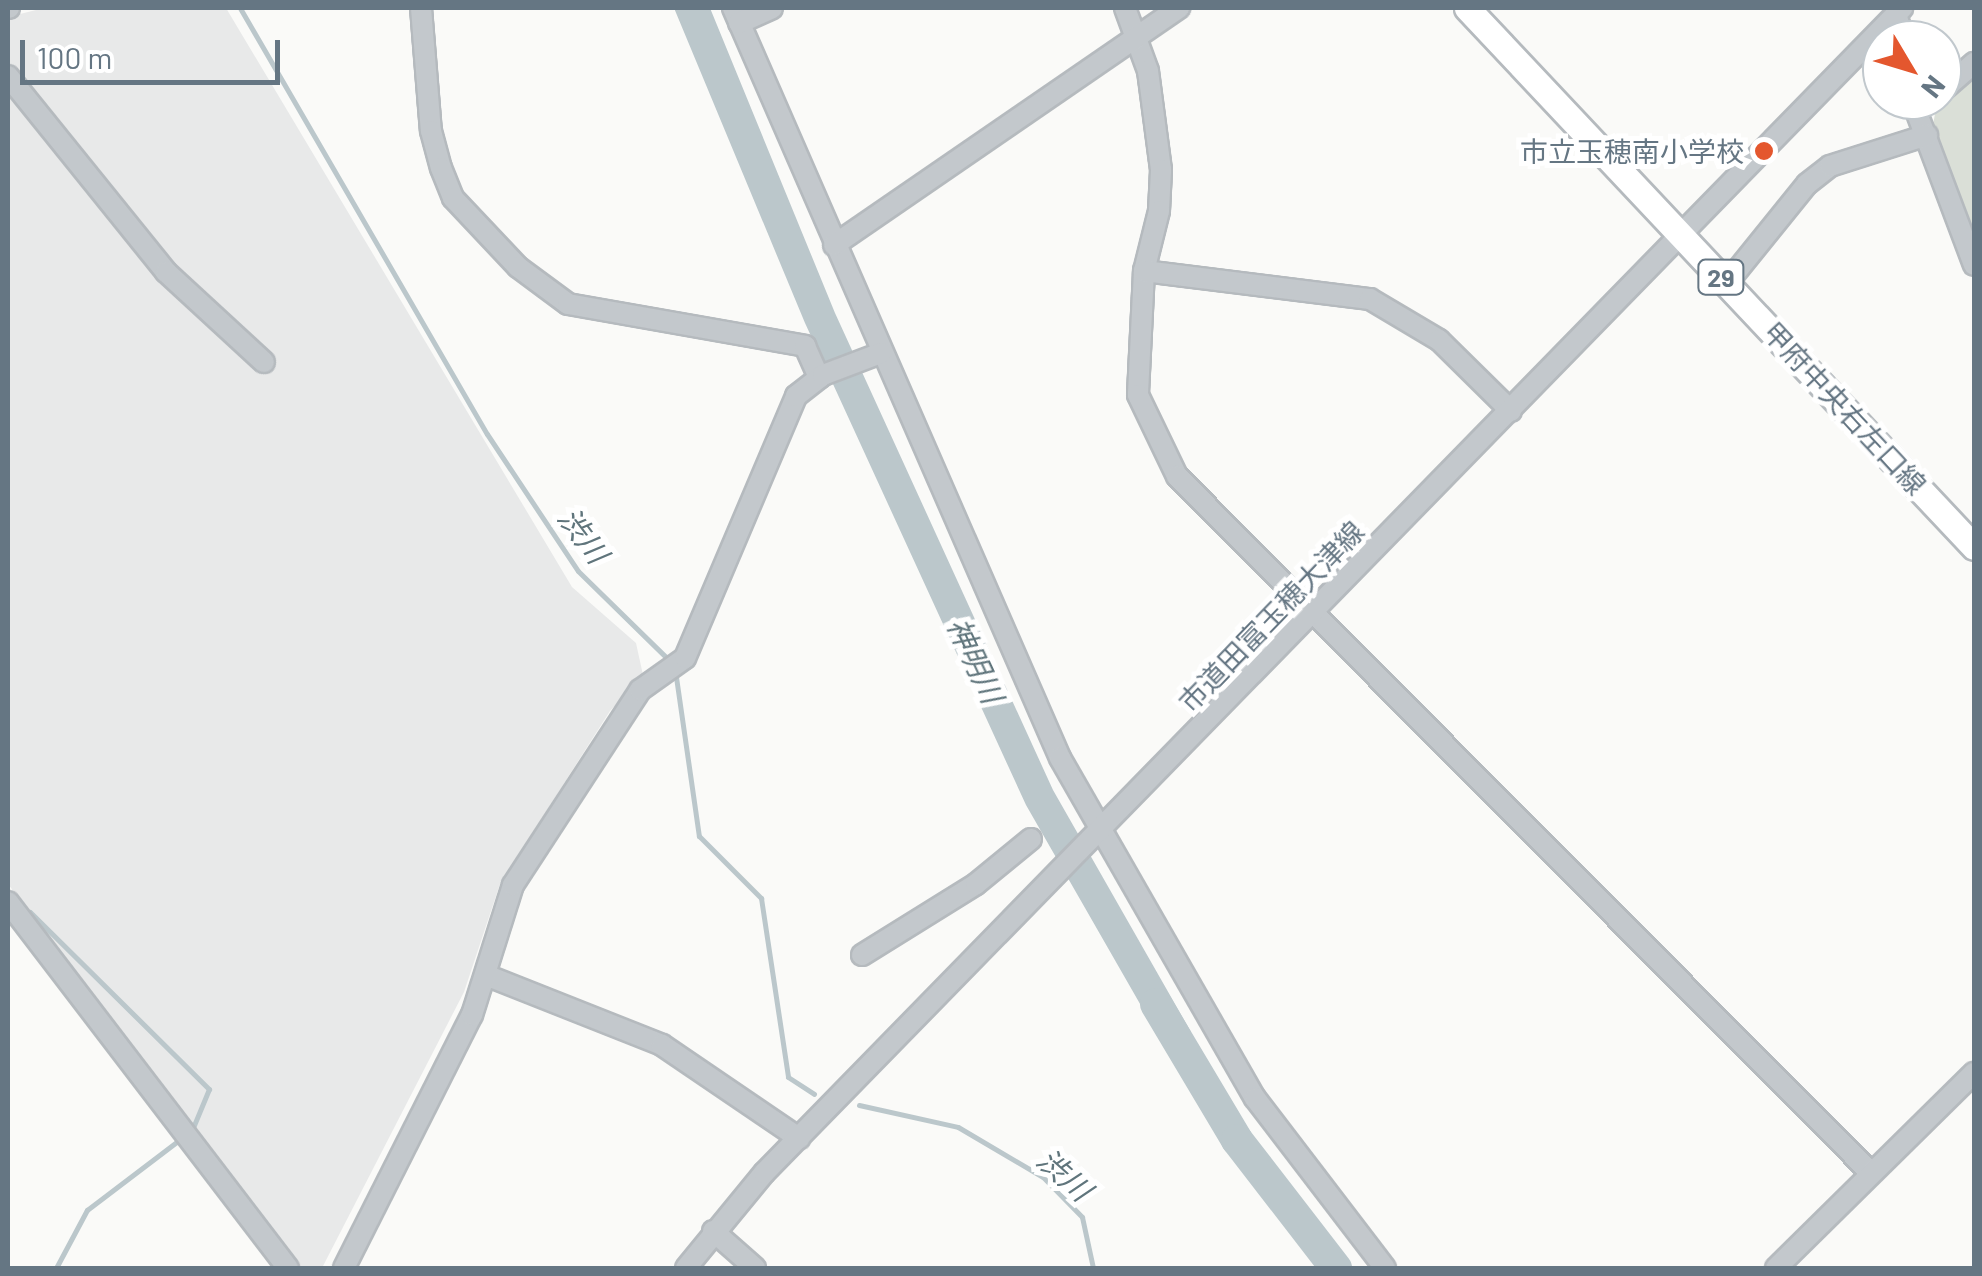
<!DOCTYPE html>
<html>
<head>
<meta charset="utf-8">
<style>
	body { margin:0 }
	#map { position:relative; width:1982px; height:1276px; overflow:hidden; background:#fafaf8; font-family:Barlow,"Noto Sans JP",sans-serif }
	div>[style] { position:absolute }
	.built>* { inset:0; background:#e8e9e9 }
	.green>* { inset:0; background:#dadfd7 }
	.water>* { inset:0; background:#bbc7cb }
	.stream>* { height:5px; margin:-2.5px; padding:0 2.5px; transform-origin:2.5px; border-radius:2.5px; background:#bbc7cb }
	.river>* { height:32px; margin:-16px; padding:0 16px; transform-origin:16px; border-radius:16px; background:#bbc7cb }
	.roads { filter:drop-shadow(2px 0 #b5babe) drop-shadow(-2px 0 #b5babe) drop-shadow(0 2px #b5babe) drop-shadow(0 -2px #b5babe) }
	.minor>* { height:20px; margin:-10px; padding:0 10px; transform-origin:10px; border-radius:10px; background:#c3c8cc }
	.major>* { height:25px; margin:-12.5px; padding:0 12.5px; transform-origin:12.5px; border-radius:12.5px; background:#fff }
	.dots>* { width:28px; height:28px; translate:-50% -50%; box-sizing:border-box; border:5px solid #fff; border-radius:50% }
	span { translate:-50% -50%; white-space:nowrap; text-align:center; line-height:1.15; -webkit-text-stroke:10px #fff; paint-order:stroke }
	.shield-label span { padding:2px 8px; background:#fff; border:2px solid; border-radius:8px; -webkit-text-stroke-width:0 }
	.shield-label { font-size:25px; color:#657683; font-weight:700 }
	.poi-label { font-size:28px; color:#657683 }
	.right { translate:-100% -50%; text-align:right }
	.street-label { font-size:28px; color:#657683 }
	.water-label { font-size:30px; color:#60757c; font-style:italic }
	.frame { position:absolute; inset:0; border:10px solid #657683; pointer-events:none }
	.north { position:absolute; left:1862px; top:20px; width:100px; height:100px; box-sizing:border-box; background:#fff; border:2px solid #c1c8cd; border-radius:50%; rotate:128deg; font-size:28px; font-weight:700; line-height:40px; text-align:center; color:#657683 }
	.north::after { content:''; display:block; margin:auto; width:35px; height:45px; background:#e4572e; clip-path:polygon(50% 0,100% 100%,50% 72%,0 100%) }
	.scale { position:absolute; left:20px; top:40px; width:260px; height:45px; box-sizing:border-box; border:5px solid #657683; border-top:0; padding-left:12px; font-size:30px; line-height:35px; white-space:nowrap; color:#657683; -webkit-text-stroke:8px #fff; paint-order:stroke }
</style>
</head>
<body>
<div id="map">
	<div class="built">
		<i style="clip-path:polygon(44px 8px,226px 8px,572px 587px,636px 643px,643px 675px,610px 711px,500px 884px,464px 992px,322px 1268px,300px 1268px,8px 884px,8px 17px)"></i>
	</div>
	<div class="green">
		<i style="clip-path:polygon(1974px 74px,1974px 231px,1933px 125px,1936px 108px)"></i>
	</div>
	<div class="water">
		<i style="clip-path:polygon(674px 8px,710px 8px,835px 313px,1053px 790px,1191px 1032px,1167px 1051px,1026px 805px,805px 323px)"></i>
	</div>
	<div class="stream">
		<i style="left:240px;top:8px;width:492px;rotate:59.9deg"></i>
		<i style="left:487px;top:434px;width:164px;rotate:56.4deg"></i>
		<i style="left:578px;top:571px;width:127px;rotate:44.4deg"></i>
		<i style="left:675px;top:670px;width:168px;rotate:81.8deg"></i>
		<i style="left:699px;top:836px;width:88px;rotate:45deg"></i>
		<i style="left:761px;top:898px;width:181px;rotate:81.4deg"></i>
		<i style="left:788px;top:1077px;width:31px;rotate:33deg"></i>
		<i style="left:24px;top:916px;width:7px;rotate:-34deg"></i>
		<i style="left:30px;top:912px;width:252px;rotate:44.7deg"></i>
		<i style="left:209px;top:1089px;width:44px;rotate:112.5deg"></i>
		<i style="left:859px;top:1105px;width:101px;rotate:12.5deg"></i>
		<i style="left:958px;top:1127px;width:99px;rotate:30.5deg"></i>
		<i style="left:1043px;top:1177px;width:56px;rotate:45.7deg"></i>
		<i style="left:1082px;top:1217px;width:52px;rotate:77.8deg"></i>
		<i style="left:56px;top:1268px;width:66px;rotate:-61.9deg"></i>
		<i style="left:87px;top:1210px;width:121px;rotate:-37.2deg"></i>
	</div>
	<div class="river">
		<i style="left:1156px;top:1004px;width:158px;rotate:59.2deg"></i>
		<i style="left:1237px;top:1140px;width:162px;rotate:52.3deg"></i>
	</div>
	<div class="roads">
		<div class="minor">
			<i style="left:8px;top:8px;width:1px"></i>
			<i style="left:421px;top:8px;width:123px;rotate:85.4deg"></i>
			<i style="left:431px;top:131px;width:38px;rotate:75deg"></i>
			<i style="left:441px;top:168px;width:32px;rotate:68deg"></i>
			<i style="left:453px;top:198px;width:95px;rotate:46.7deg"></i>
			<i style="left:518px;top:267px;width:62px;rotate:36.5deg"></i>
			<i style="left:568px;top:304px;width:241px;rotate:10deg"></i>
			<i style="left:805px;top:346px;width:35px;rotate:66deg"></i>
			<i style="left:733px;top:8px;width:818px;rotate:66.44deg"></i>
			<i style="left:1060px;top:758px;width:392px;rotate:60.2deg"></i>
			<i style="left:1255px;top:1098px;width:214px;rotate:52.6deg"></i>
			<i style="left:1125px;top:8px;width:67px;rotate:69.9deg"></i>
			<i style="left:1148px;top:71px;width:100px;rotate:82.5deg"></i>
			<i style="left:1161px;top:170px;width:41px;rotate:92.8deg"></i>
			<i style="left:1159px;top:211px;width:62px;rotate:104deg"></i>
			<i style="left:1144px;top:271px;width:124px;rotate:92.8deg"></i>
			<i style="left:1138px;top:395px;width:90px;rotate:64.3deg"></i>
			<i style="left:1177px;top:476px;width:984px;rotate:45.12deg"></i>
			<i style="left:1896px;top:14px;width:27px;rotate:73deg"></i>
			<i style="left:739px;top:23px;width:36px;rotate:-24deg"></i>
			<i style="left:8px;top:76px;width:252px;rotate:51.1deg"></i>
			<i style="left:166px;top:272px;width:133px;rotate:42.6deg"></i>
			<i style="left:1942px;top:91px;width:43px;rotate:-41.2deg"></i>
			<i style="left:1912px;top:100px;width:176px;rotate:69.4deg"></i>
			<i style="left:834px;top:245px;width:419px;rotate:-34.5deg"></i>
			<i style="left:1144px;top:271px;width:228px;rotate:7.1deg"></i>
			<i style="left:1370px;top:299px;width:80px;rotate:30.7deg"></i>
			<i style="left:1439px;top:340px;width:101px;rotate:44.6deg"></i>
			<i style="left:1727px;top:283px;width:127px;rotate:-51.1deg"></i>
			<i style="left:1807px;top:184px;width:29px;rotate:-38deg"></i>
			<i style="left:1830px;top:166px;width:102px;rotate:-17.7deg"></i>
			<i style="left:8px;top:902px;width:461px;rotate:52.6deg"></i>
			<i style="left:862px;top:955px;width:134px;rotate:-31.9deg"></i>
			<i style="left:976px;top:884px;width:71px;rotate:-39.3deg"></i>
			<i style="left:488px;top:976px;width:187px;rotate:21.6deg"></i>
			<i style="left:662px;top:1045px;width:166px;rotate:34.2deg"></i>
			<i style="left:713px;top:1231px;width:56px;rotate:41.4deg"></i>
			<i style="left:344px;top:1268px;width:284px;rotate:-63.2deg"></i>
			<i style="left:472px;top:1015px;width:136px;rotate:-72.5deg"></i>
			<i style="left:513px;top:885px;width:233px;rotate:-56.9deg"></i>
			<i style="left:640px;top:690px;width:55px;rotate:-35.4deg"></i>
			<i style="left:685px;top:658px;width:285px;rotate:-67deg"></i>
			<i style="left:796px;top:396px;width:34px;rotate:-38deg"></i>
			<i style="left:823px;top:375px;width:62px;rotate:-20.8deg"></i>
			<i style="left:686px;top:1268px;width:123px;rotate:-50.6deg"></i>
			<i style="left:764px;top:1173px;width:1629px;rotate:-45.67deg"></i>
			<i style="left:1776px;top:1268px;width:278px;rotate:-44.6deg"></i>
		</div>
		<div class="major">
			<i style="left:1467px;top:8px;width:740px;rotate:46.75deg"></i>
		</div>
	</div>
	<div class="dots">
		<i style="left:1764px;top:151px;background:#e4572e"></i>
	</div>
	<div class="shield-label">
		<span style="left:1721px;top:277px">29</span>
	</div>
	<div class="poi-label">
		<span class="right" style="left:1744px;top:151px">市立玉穂南小学校</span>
	</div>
	<div class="street-label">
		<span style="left:1845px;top:408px;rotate:47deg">甲府中央右左口線</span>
		<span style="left:1271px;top:616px;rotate:-46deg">市道田富玉穂大津線</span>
	</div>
	<div class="water-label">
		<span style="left:584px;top:535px;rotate:53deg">渋川</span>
		<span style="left:976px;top:660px;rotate:65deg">神明川</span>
		<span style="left:1065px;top:1174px;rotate:42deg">渋川</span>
	</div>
	<div class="frame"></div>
	<div class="north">N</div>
	<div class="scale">100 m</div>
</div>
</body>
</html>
